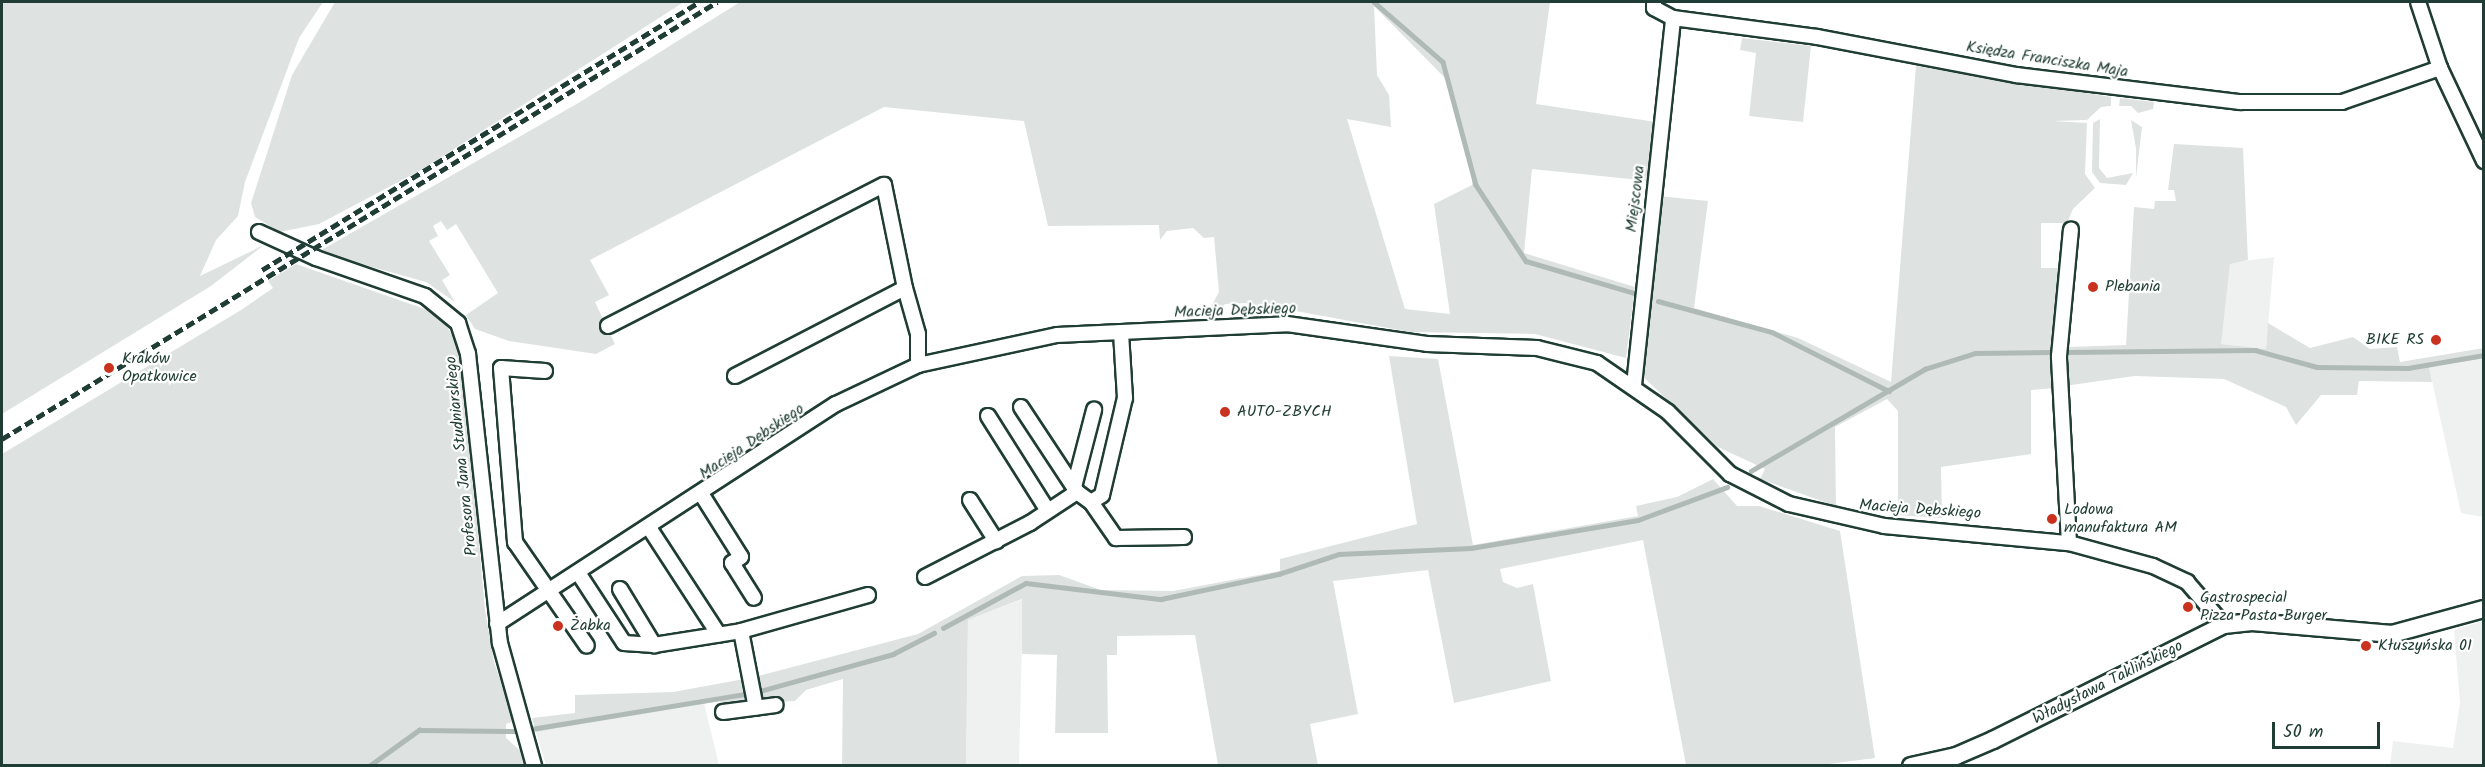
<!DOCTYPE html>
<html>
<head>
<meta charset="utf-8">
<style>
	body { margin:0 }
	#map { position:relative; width:2485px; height:767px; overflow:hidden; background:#fff; font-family:Kalam,sans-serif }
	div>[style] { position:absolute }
	.built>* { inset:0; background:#eef1f0 }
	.green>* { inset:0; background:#dee3e2 }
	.stream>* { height:4.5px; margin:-2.25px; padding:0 2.25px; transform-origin:2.25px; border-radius:2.25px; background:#afbab7 }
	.roads { filter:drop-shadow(2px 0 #1f3d34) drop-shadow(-2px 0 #1f3d34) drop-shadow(0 2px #1f3d34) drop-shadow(0 -2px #1f3d34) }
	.minor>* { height:14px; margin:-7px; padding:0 7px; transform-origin:7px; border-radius:7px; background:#fff }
	.tertiary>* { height:16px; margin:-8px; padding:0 8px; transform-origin:8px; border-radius:8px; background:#fff }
	.rail>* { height:4.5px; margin-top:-2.25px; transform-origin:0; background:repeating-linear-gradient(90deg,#1f3d34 0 9px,transparent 0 13.5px) }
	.dots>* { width:16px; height:16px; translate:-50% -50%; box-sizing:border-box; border:3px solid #fff; border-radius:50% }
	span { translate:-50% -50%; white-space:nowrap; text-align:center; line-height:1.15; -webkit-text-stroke:4.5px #fff; paint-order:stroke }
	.street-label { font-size:16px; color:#1f3d34 }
	.poi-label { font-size:16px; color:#1f3d34 }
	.left { translate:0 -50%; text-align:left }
	.right { translate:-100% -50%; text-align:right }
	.frame { position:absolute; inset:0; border:3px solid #1f3d34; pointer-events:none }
	.scale { position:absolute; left:2272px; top:722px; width:108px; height:27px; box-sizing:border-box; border:3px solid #1f3d34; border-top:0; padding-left:8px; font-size:18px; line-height:21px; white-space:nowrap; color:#1f3d34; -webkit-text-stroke:4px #fff; paint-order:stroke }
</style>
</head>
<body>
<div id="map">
	<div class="built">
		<i style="clip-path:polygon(2274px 257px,2266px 349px,2220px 344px,2230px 263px)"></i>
		<i style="clip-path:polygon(2483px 356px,2483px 517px,2461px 513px,2429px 367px)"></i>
		<i style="clip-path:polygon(1023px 599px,1019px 765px,966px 766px,968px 620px)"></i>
		<i style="clip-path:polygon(2483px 621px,2483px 765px,2390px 765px,2393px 741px,2453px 748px,2460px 703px,2454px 630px)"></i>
		<i style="clip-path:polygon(704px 703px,719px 765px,546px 765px,536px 732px)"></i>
	</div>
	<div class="green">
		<i style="clip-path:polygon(2px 2px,323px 2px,299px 38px,245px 182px,238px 216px,216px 240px,200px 276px,264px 245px,211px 286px,2px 414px)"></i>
		<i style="clip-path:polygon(335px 2px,684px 2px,421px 170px,319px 224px,280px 232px,255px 217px,251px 203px,292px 75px)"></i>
		<i style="clip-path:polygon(evenodd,740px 2px,1550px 2px,1536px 104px,1656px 122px,1650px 181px,1532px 169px,1524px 253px,1635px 287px,1626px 358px,1535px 334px,1410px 332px,1290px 310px,1250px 312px,1247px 303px,1225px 304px,1217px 315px,1206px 316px,1219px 292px,1214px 237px,1204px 238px,1193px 228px,1167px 231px,1160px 240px,1159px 225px,1048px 226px,1024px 121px,884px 107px,590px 260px,609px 295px,595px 302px,615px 344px,596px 354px,509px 341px,475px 329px,466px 315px,498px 293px,456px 224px,447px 230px,441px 221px,433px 226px,438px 236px,429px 241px,450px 275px,442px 280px,455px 302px,426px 282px,318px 252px,580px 102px,740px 2px,1374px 6px,1446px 79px,1473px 174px,1472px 185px,1434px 204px,1450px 314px,1405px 309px,1347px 119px,1391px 127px,1389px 95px,1377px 75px,1374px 6px)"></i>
		<i style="clip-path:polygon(1742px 38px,1811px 46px,1803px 122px,1749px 116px,1756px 53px,1740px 50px)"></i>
		<i style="clip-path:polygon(1916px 66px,2111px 97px,2111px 106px,2101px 107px,2087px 120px,2053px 121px,2087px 123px,2085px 174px,2095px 188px,2073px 209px,2067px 223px,2041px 223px,2041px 268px,2063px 268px,2054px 388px,2031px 390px,2031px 454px,1941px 467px,1942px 518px,1898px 515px,1898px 411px,1887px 399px,1835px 427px,1836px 506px,1760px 479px,1765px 469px,1718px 447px,1641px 375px,1659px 196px,1708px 201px,1694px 308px,1798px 338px,1891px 382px)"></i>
		<i style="clip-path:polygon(2120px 98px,2154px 102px,2153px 109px,2138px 113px,2131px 106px,2119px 106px)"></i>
		<i style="clip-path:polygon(2100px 119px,2099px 168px,2107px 178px,2133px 173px,2126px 185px,2100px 183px,2092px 172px,2093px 123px)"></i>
		<i style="clip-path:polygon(2131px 120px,2142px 127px,2136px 178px,2136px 149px)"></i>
		<i style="clip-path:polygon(2174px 144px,2243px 148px,2248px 260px,2230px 264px,2221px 344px,2266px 349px,2268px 323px,2310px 348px,2353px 337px,2370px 349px,2397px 347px,2400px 362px,2484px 348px,2483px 358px,2429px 367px,2432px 382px,2359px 381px,2357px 395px,2321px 395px,2296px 425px,2286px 407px,2224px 379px,2135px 376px,2064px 386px,2066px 347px,2126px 345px,2134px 207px,2154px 209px,2155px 201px,2176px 201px,2174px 190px,2168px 190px)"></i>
		<i style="clip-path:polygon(296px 264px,439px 314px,454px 338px,465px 382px,485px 610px,494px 662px,514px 721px,506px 724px,506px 738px,524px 754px,528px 765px,2px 766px,2px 454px,241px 310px,273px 288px,268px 281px)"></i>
		<i style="clip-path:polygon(1389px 356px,1438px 359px,1473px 545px,1638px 516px,1636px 506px,1677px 497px,1713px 479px,1737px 506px,1759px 506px,1840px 531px,1875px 758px,1814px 766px,1686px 765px,1643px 540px,1500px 569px,1503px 582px,1517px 588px,1533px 584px,1551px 681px,1454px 703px,1428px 570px,1333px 581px,1358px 714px,1310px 724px,1318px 765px,1218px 765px,1195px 635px,1117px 636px,1117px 655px,1107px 655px,1108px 733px,1055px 733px,1057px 655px,1022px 654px,1022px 599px,968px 620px,966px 765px,842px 765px,843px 679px,806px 690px,795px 701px,759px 703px,754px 677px,918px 634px,1022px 576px,1059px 575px,1101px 590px,1173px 591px,1280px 571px,1280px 559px,1417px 524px)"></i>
		<i style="clip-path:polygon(744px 679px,750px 705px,723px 710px,720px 701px,536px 732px,532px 718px,575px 713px,575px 695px,673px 692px)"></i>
	</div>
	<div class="stream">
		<i style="left:1374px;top:2px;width:91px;rotate:41deg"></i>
		<i style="left:1443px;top:62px;width:127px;rotate:75deg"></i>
		<i style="left:1476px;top:185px;width:91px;rotate:56.7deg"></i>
		<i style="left:1526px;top:261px;width:113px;rotate:16.5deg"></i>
		<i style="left:1658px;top:301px;width:118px;rotate:15.2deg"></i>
		<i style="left:1772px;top:332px;width:131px;rotate:26.8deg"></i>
		<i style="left:2065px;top:352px;width:190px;rotate:-0.6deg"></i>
		<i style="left:2255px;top:350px;width:64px;rotate:15.3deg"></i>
		<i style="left:2317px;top:367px;width:91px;rotate:0.6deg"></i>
		<i style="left:2408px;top:368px;width:77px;rotate:-9.7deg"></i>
		<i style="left:1751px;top:471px;width:202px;rotate:-30.4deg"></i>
		<i style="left:1925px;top:369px;width:52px;rotate:-17.7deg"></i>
		<i style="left:1975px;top:353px;width:78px;rotate:-0.7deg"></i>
		<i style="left:943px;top:628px;width:94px;rotate:-28.5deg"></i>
		<i style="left:1026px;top:583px;width:136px;rotate:6.8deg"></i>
		<i style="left:1161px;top:599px;width:121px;rotate:-12deg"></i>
		<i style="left:1279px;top:574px;width:63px;rotate:-18.4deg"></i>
		<i style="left:1339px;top:554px;width:132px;rotate:-2.6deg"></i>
		<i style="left:1471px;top:548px;width:169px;rotate:-9.5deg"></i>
		<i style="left:1638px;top:520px;width:95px;rotate:-20.3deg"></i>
		<i style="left:760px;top:691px;width:138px;rotate:-15.5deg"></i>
		<i style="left:893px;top:654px;width:46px;rotate:-27.1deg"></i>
		<i style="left:531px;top:729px;width:217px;rotate:-9.3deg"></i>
		<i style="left:369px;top:766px;width:62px;rotate:-35.8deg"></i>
		<i style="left:419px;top:730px;width:97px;rotate:0.6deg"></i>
	</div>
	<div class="roads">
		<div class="minor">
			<i style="left:1654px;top:2px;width:6px;rotate:90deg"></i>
			<i style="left:1654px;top:8px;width:21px;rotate:28deg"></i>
			<i style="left:1673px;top:18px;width:145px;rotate:7.5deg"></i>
			<i style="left:1817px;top:37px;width:203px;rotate:10.8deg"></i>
			<i style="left:2016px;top:75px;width:226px;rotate:6.9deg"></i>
			<i style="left:2240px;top:102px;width:102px"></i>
			<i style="left:2342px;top:102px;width:104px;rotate:-19.1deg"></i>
			<i style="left:2418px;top:2px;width:70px;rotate:71.6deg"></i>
			<i style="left:2440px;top:68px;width:103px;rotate:64.7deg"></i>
			<i style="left:259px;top:232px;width:63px;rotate:24.5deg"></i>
			<i style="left:316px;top:258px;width:115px;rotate:19.2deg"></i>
			<i style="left:425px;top:296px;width:43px;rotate:39.3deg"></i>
			<i style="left:458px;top:323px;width:33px;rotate:72deg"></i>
			<i style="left:468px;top:354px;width:291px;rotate:83.7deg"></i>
			<i style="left:500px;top:643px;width:128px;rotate:74.5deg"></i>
			<i style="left:608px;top:326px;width:310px;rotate:-27.1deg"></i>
			<i style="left:884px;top:185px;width:105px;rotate:78.5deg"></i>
			<i style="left:545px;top:371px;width:44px;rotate:-176.1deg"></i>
			<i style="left:501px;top:368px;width:175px;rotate:85.4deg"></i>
			<i style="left:515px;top:542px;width:126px;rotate:55.3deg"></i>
			<i style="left:735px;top:376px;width:191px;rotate:-27.4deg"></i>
			<i style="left:905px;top:288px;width:48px;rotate:74.2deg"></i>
			<i style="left:918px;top:334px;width:31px;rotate:90deg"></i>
			<i style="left:1634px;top:385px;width:369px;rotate:-83.9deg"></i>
			<i style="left:1021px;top:407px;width:102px;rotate:56.6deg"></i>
			<i style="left:988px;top:416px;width:112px;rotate:57.7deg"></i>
			<i style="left:1074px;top:487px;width:80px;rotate:-75.4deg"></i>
			<i style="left:702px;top:495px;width:73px;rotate:57.8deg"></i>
			<i style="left:741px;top:557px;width:11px;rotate:146deg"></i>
			<i style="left:732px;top:563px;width:41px;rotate:57.8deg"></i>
			<i style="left:970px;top:500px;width:49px;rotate:57.6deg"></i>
			<i style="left:1091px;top:502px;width:44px;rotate:55.2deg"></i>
			<i style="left:1116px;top:538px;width:68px;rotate:-0.8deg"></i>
			<i style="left:650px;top:529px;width:126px;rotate:56.9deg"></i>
			<i style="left:2069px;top:543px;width:187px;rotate:-93.1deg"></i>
			<i style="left:2059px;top:356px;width:127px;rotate:-84.6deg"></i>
			<i style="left:579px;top:574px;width:82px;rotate:56.9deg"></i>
			<i style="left:624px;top:643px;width:30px;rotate:4deg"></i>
			<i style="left:654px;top:645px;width:88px;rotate:-9.1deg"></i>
			<i style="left:741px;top:631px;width:132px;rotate:-15.8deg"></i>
			<i style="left:925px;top:577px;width:118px;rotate:-27.2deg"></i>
			<i style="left:1030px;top:523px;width:56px;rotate:-33.4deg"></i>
			<i style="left:1077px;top:492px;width:17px;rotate:36deg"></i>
			<i style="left:1091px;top:502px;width:13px;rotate:-32deg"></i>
			<i style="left:1102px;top:495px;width:100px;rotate:-76.7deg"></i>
			<i style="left:1125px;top:398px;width:66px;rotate:-93.5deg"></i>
			<i style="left:620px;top:589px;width:66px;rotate:58.7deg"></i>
			<i style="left:497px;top:624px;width:404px;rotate:-33deg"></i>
			<i style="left:836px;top:404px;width:91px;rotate:-25.4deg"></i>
			<i style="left:918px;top:365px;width:142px;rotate:-12.2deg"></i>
			<i style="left:1057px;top:335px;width:230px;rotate:-2.7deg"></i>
			<i style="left:1287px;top:324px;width:141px;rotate:8.1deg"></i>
			<i style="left:1427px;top:344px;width:110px;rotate:2.1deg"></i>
			<i style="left:1537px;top:348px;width:62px;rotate:14deg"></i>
			<i style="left:1597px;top:363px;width:86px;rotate:34.6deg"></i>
			<i style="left:1668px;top:412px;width:88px;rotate:45deg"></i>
			<i style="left:1730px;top:474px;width:66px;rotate:27deg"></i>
			<i style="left:1789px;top:504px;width:98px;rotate:13deg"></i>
			<i style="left:1884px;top:526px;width:186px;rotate:5.3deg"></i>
			<i style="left:2069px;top:543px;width:87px;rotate:15.3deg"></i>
			<i style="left:2153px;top:566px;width:38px;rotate:25deg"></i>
			<i style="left:2187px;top:582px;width:57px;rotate:49.3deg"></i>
			<i style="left:741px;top:631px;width:78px;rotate:79deg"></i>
			<i style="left:723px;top:712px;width:53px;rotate:-7.5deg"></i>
		</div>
		<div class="tertiary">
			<i style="left:1911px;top:766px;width:46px;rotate:-12.5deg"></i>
			<i style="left:1956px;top:756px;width:40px;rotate:-23.4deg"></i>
			<i style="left:1993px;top:740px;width:258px;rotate:-26.5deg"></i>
			<i style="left:2224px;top:625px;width:28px;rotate:-6deg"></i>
			<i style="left:2252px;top:622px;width:141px;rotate:4.9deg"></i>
			<i style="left:2392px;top:634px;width:95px;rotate:-15.2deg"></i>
		</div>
	</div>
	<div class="rail">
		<i style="left:262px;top:270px;width:513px;rotate:-31.52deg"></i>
		<i style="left:2px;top:439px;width:838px;rotate:-31.43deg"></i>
	</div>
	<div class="dots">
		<i style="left:2093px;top:287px;background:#c8321e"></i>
		<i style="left:2436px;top:340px;background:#c8321e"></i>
		<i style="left:109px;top:368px;background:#c8321e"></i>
		<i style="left:1225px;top:412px;background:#c8321e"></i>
		<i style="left:2052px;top:519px;background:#c8321e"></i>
		<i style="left:2188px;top:607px;background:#c8321e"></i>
		<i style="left:558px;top:626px;background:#c8321e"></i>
		<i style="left:2366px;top:646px;background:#c8321e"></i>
	</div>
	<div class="street-label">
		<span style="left:2047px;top:60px;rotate:9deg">Księdza Franciszka Maja</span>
		<span style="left:1636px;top:199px;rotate:-83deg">Miejscowa</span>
		<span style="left:1235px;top:311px;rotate:-2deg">Macieja Dębskiego</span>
		<span style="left:752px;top:442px;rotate:-34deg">Macieja Dębskiego</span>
		<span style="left:462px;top:456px;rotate:-96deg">Profesora Jana Studniarskiego</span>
		<span style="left:1920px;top:510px;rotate:4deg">Macieja Dębskiego</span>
		<span style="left:2108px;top:683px;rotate:-27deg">Władysława Taklińskiego</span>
	</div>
	<div class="poi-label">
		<span class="left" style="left:2105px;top:287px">Plebania</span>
		<span class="right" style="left:2424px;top:340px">BIKE RS</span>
		<span class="left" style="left:122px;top:368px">Kraków<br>Opatkowice</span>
		<span class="left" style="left:1237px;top:412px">AUTO-ZBYCH</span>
		<span class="left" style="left:2064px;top:519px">Lodowa<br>manufaktura AM</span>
		<span class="left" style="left:2200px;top:607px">Gastrospecial<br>Pizza Pasta Burger</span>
		<span class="left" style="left:570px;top:626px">Żabka</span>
		<span class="left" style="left:2378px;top:646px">Kłuszyńska 01</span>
	</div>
	<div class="frame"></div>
	<div class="scale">50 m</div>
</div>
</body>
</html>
